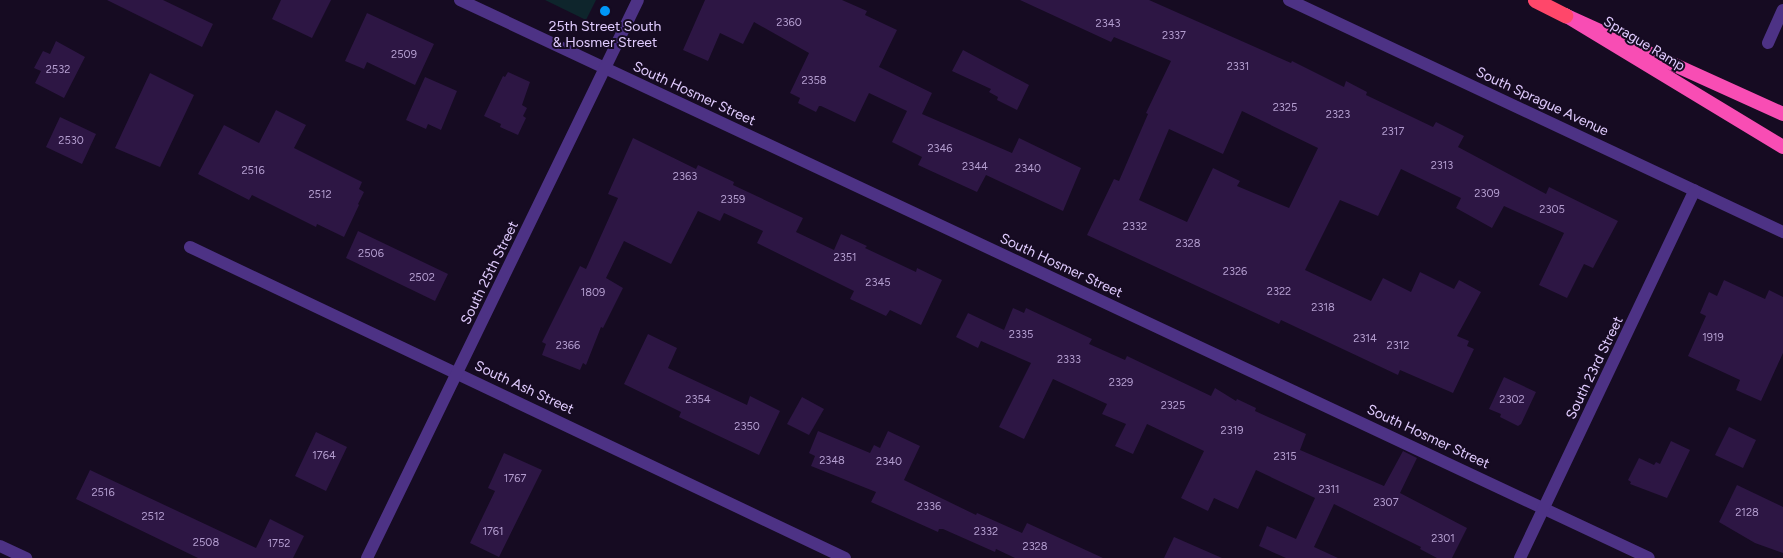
<!DOCTYPE html>
<html>
<head>
<meta charset="utf-8">
<style>
	body { margin:0 }
	#map { position:relative; width:1783px; height:558px; overflow:hidden; background:#160b22; font-family:Figtree,sans-serif }
	div>[style] { position:absolute }
	.green>* { inset:0; background:#0e252c }
	.building>* { inset:0; background:#2d1644 }
	.minor>* { height:12px; margin:-6px; padding:0 6px; transform-origin:6px; border-radius:6px; background:#4d3285 }
	.tertiary>* { height:12px; margin:-6px; padding:0 6px; transform-origin:6px; border-radius:6px; background:#4d3285 }
	.trunk>* { height:14px; margin:-7px; padding:0 7px; transform-origin:7px; border-radius:7px; background:#f84db4 }
	.motorway>* { height:15px; margin:-7.5px; padding:0 7.5px; transform-origin:7.5px; border-radius:7.5px; background:#ff476a }
	.dots>* { width:14px; height:14px; translate:-50% -50%; box-sizing:border-box; border:2px solid #160b22; border-radius:50% }
	span { translate:-50% -50%; white-space:nowrap; text-align:center; line-height:1.15; -webkit-text-stroke:4px #160b22; paint-order:stroke }
	.number-label { font-size:11px; color:#b49ed0 }
	.number-label span { -webkit-text-stroke-width:0 }
	.poi-label { font-size:14px; color:#e1ccff }
	.street-label { font-size:14px; color:#e1ccff }
</style>
</head>
<body>
<div id="map">
	<div class="green">
		<i style="clip-path:polygon(545px 0,596px 0,586px 20px)"></i>
	</div>
	<div class="building">
		<i style="clip-path:polygon(107px 0,163px 0,213px 24px,202px 47px)"></i>
		<i style="clip-path:polygon(281px 0,331px 0,312px 38px,272px 19px)"></i>
		<i style="clip-path:polygon(705px 0,842px 0,867px 11px,865px 15px,897px 30px,879px 67px,932px 93px,922px 114px,1012px 153px,1019px 138px,1081px 168px,1063px 211px,986px 175px,977px 192px,918px 165px,922px 157px,892px 142px,907px 111px,869px 93px,855px 122px,821px 106px,819px 106px,816px 112px,798px 103px,800px 98px,790px 93px,809px 53px,754px 22px,743px 44px,720px 33px,708px 61px,683px 50px)"></i>
		<i style="clip-path:polygon(evenodd,1020px 0,1149px 0,1291px 63px,1292px 61px,1344px 87px,1346px 81px,1367px 92px,1366px 95px,1433px 127px,1436px 122px,1464px 136px,1458px 147px,1546px 194px,1549px 187px,1618px 221px,1593px 268px,1584px 264px,1567px 298px,1539px 285px,1564px 233px,1504px 206px,1492px 228px,1456px 208px,1461px 198px,1401px 169px,1378px 216px,1340px 200px,1305px 270px,1371px 301px,1383px 278px,1411px 292px,1420px 272px,1454px 289px,1459px 280px,1481px 292px,1457px 336px,1469px 341px,1467px 346px,1474px 349px,1453px 393px,1400px 370px,1398px 375px,1281px 320px,1279px 324px,1087px 235px,1114px 179px,1119px 181px,1148px 114px,1146px 113px,1171px 61px,1114px 37px,1111px 42px,1020px 0,1242px 111px,1318px 148px,1289px 208px,1237px 186px,1240px 181px,1213px 168px,1187px 222px,1139px 200px,1169px 129px,1223px 154px,1242px 111px)"></i>
		<i style="clip-path:polygon(367px 13px,434px 44px,415px 85px,367px 62px,364px 69px,345px 61px)"></i>
		<i style="clip-path:polygon(56px 41px,85px 57px,64px 98px,35px 83px,41px 71px,34px 68px,43px 51px,50px 54px)"></i>
		<i style="clip-path:polygon(963px 50px,1029px 85px,1017px 110px,997px 100px,998px 97px,989px 92px,991px 89px,952px 71px)"></i>
		<i style="clip-path:polygon(508px 72px,530px 82px,522px 105px,527px 108px,523px 116px,526px 118px,518px 135px,500px 127px,501px 124px,484px 116px,503px 76px,505px 77px)"></i>
		<i style="clip-path:polygon(150px 73px,194px 95px,160px 167px,115px 148px)"></i>
		<i style="clip-path:polygon(425px 77px,457px 91px,441px 130px,428px 124px,426px 129px,406px 120px)"></i>
		<i style="clip-path:polygon(276px 110px,306px 125px,294px 148px,362px 182px,359px 189px,364px 192px,358px 204px,359px 205px,344px 237px,317px 224px,316px 227px,252px 195px,249px 200px,198px 174px,224px 125px,259px 143px)"></i>
		<i style="clip-path:polygon(60px 117px,96px 134px,82px 164px,46px 147px)"></i>
		<i style="clip-path:polygon(633px 138px,696px 169px,698px 165px,734px 182px,733px 185px,803px 218px,796px 232px,834px 250px,841px 234px,867px 246px,865px 248px,916px 272px,917px 268px,942px 280px,921px 325px,890px 310px,886px 316px,850px 299px,854px 291px,757px 243px,763px 231px,724px 213px,720px 221px,698px 211px,671px 264px,624px 241px,606px 278px,623px 288px,603px 328px,601px 327px,586px 365px,583px 363px,580px 370px,542px 355px,546px 344px,542px 342px,580px 266px,586px 269px,618px 198px,608px 194px)"></i>
		<i style="clip-path:polygon(358px 231px,448px 274px,435px 301px,346px 258px)"></i>
		<i style="clip-path:polygon(1724px 280px,1765px 299px,1769px 290px,1783px 297px,1783px 353px,1761px 401px,1736px 390px,1740px 380px,1688px 356px,1706px 316px,1700px 313px,1709px 292px,1717px 296px)"></i>
		<i style="clip-path:polygon(1013px 308px,1024px 313px,1026px 308px,1092px 339px,1089px 344px,1125px 360px,1127px 356px,1211px 396px,1215px 388px,1236px 401px,1237px 399px,1256px 408px,1255px 411px,1306px 434px,1300px 450px,1384px 486px,1403px 451px,1417px 458px,1400px 493px,1467px 528px,1452px 558px,1437px 558px,1420px 549px,1421px 547px,1334px 504px,1314px 547px,1338px 558px,1286px 558px,1259px 546px,1267px 526px,1296px 539px,1315px 498px,1256px 470px,1238px 509px,1214px 498px,1208px 511px,1181px 498px,1204px 451px,1147px 424px,1133px 454px,1115px 446px,1126px 424px,1102px 414px,1107px 404px,1053px 379px,1024px 439px,999px 427px,1031px 363px,981px 341px,978px 348px,956px 337px,968px 313px,1004px 330px)"></i>
		<i style="clip-path:polygon(648px 334px,677px 348px,668px 368px,747px 405px,750px 396px,780px 411px,759px 455px,679px 417px,681px 412px,624px 384px)"></i>
		<i style="clip-path:polygon(1504px 377px,1536px 392px,1521px 424px,1518px 426px,1500px 417px,1501px 414px,1489px 409px)"></i>
		<i style="clip-path:polygon(802px 397px,824px 409px,809px 435px,787px 424px)"></i>
		<i style="clip-path:polygon(1729px 427px,1756px 440px,1743px 468px,1715px 455px)"></i>
		<i style="clip-path:polygon(818px 431px,870px 453px,874px 445px,880px 448px,888px 431px,920px 446px,904px 480px,976px 515px,977px 513px,1022px 533px,1027px 523px,1103px 558px,1015px 558px,996px 549px,995px 552px,943px 529px,939px 529px,938px 532px,871px 502px,876px 492px,811px 466px,815px 456px,809px 453px)"></i>
		<i style="clip-path:polygon(316px 432px,347px 447px,326px 491px,295px 476px)"></i>
		<i style="clip-path:polygon(1671px 441px,1690px 450px,1667px 498px,1630px 484px,1631px 482px,1628px 480px,1639px 458px,1654px 465px,1656px 462px,1660px 464px)"></i>
		<i style="clip-path:polygon(504px 453px,542px 470px,499px 557px,470px 543px,495px 491px,488px 488px)"></i>
		<i style="clip-path:polygon(90px 470px,256px 548px,270px 519px,304px 536px,293px 558px,198px 558px,76px 499px)"></i>
		<i style="clip-path:polygon(1737px 485px,1783px 507px,1783px 553px,1755px 543px,1719px 522px)"></i>
		<i style="clip-path:polygon(1174px 537px,1222px 558px,1164px 558px)"></i>
	</div>
	<div class="minor">
		<i style="left:460px;top:0;width:1313px;rotate:25.14deg"></i>
		<i style="left:1289px;top:0;width:546px;rotate:25.16deg"></i>
		<i style="left:1768px;top:43px;width:36px;rotate:-66deg"></i>
		<i style="left:190px;top:247px;width:725px;rotate:25.4deg"></i>
		<i style="left:1520px;top:558px;width:407px;rotate:-64.6deg"></i>
	</div>
	<div class="tertiary">
		<i style="left:0;top:546px;width:29px;rotate:25deg"></i>
		<i style="left:367px;top:558px;width:620px;rotate:-64.1deg"></i>
	</div>
	<div class="trunk">
		<i style="left:1783px;top:114px;width:239px;rotate:-155.6deg"></i>
		<i style="left:1565px;top:15px;width:255px;rotate:31.2deg"></i>
	</div>
	<div class="motorway">
		<i style="left:1535px;top:0;width:34px;rotate:27deg"></i>
	</div>
	<div class="dots">
		<i style="left:605px;top:11px;background:#0097f7"></i>
	</div>
	<div class="number-label">
		<span style="left:789px;top:23px">2360</span>
		<span style="left:1108px;top:24px">2343</span>
		<span style="left:1174px;top:36px">2337</span>
		<span style="left:404px;top:55px">2509</span>
		<span style="left:1238px;top:67px">2331</span>
		<span style="left:58px;top:70px">2532</span>
		<span style="left:814px;top:81px">2358</span>
		<span style="left:1285px;top:108px">2325</span>
		<span style="left:1338px;top:115px">2323</span>
		<span style="left:1393px;top:132px">2317</span>
		<span style="left:71px;top:141px">2530</span>
		<span style="left:940px;top:149px">2346</span>
		<span style="left:1442px;top:166px">2313</span>
		<span style="left:975px;top:167px">2344</span>
		<span style="left:1028px;top:169px">2340</span>
		<span style="left:253px;top:171px">2516</span>
		<span style="left:685px;top:177px">2363</span>
		<span style="left:1487px;top:194px">2309</span>
		<span style="left:320px;top:195px">2512</span>
		<span style="left:733px;top:200px">2359</span>
		<span style="left:1552px;top:210px">2305</span>
		<span style="left:1135px;top:227px">2332</span>
		<span style="left:1188px;top:244px">2328</span>
		<span style="left:371px;top:254px">2506</span>
		<span style="left:845px;top:258px">2351</span>
		<span style="left:1235px;top:272px">2326</span>
		<span style="left:422px;top:278px">2502</span>
		<span style="left:878px;top:283px">2345</span>
		<span style="left:1279px;top:292px">2322</span>
		<span style="left:593px;top:293px">1809</span>
		<span style="left:1323px;top:308px">2318</span>
		<span style="left:1021px;top:335px">2335</span>
		<span style="left:1713px;top:338px">1919</span>
		<span style="left:1365px;top:339px">2314</span>
		<span style="left:568px;top:346px">2366</span>
		<span style="left:1398px;top:346px">2312</span>
		<span style="left:1069px;top:360px">2333</span>
		<span style="left:1121px;top:383px">2329</span>
		<span style="left:698px;top:400px">2354</span>
		<span style="left:1512px;top:400px">2302</span>
		<span style="left:1173px;top:406px">2325</span>
		<span style="left:747px;top:427px">2350</span>
		<span style="left:1232px;top:431px">2319</span>
		<span style="left:324px;top:456px">1764</span>
		<span style="left:1285px;top:457px">2315</span>
		<span style="left:832px;top:461px">2348</span>
		<span style="left:889px;top:462px">2340</span>
		<span style="left:515px;top:479px">1767</span>
		<span style="left:1329px;top:490px">2311</span>
		<span style="left:103px;top:493px">2516</span>
		<span style="left:1386px;top:503px">2307</span>
		<span style="left:929px;top:507px">2336</span>
		<span style="left:1747px;top:513px">2128</span>
		<span style="left:153px;top:517px">2512</span>
		<span style="left:493px;top:532px">1761</span>
		<span style="left:986px;top:532px">2332</span>
		<span style="left:1443px;top:539px">2301</span>
		<span style="left:206px;top:543px">2508</span>
		<span style="left:279px;top:544px">1752</span>
		<span style="left:1035px;top:547px">2328</span>
	</div>
	<div class="poi-label">
		<span style="left:605px;top:35px">25th Street South<br>&amp; Hosmer Street</span>
	</div>
	<div class="street-label">
		<span style="left:1644px;top:44px;rotate:31deg">Sprague Ramp</span>
		<span style="left:694px;top:94px;rotate:25deg">South Hosmer Street</span>
		<span style="left:1542px;top:102px;rotate:25deg">South Sprague Avenue</span>
		<span style="left:1061px;top:266px;rotate:25deg">South Hosmer Street</span>
		<span style="left:490px;top:273px;rotate:-64deg">South 25th Street</span>
		<span style="left:1595px;top:368px;rotate:-64deg">South 23rd Street</span>
		<span style="left:524px;top:388px;rotate:25deg">South Ash Street</span>
		<span style="left:1428px;top:437px;rotate:25deg">South Hosmer Street</span>
	</div>
</div>
</body>
</html>
